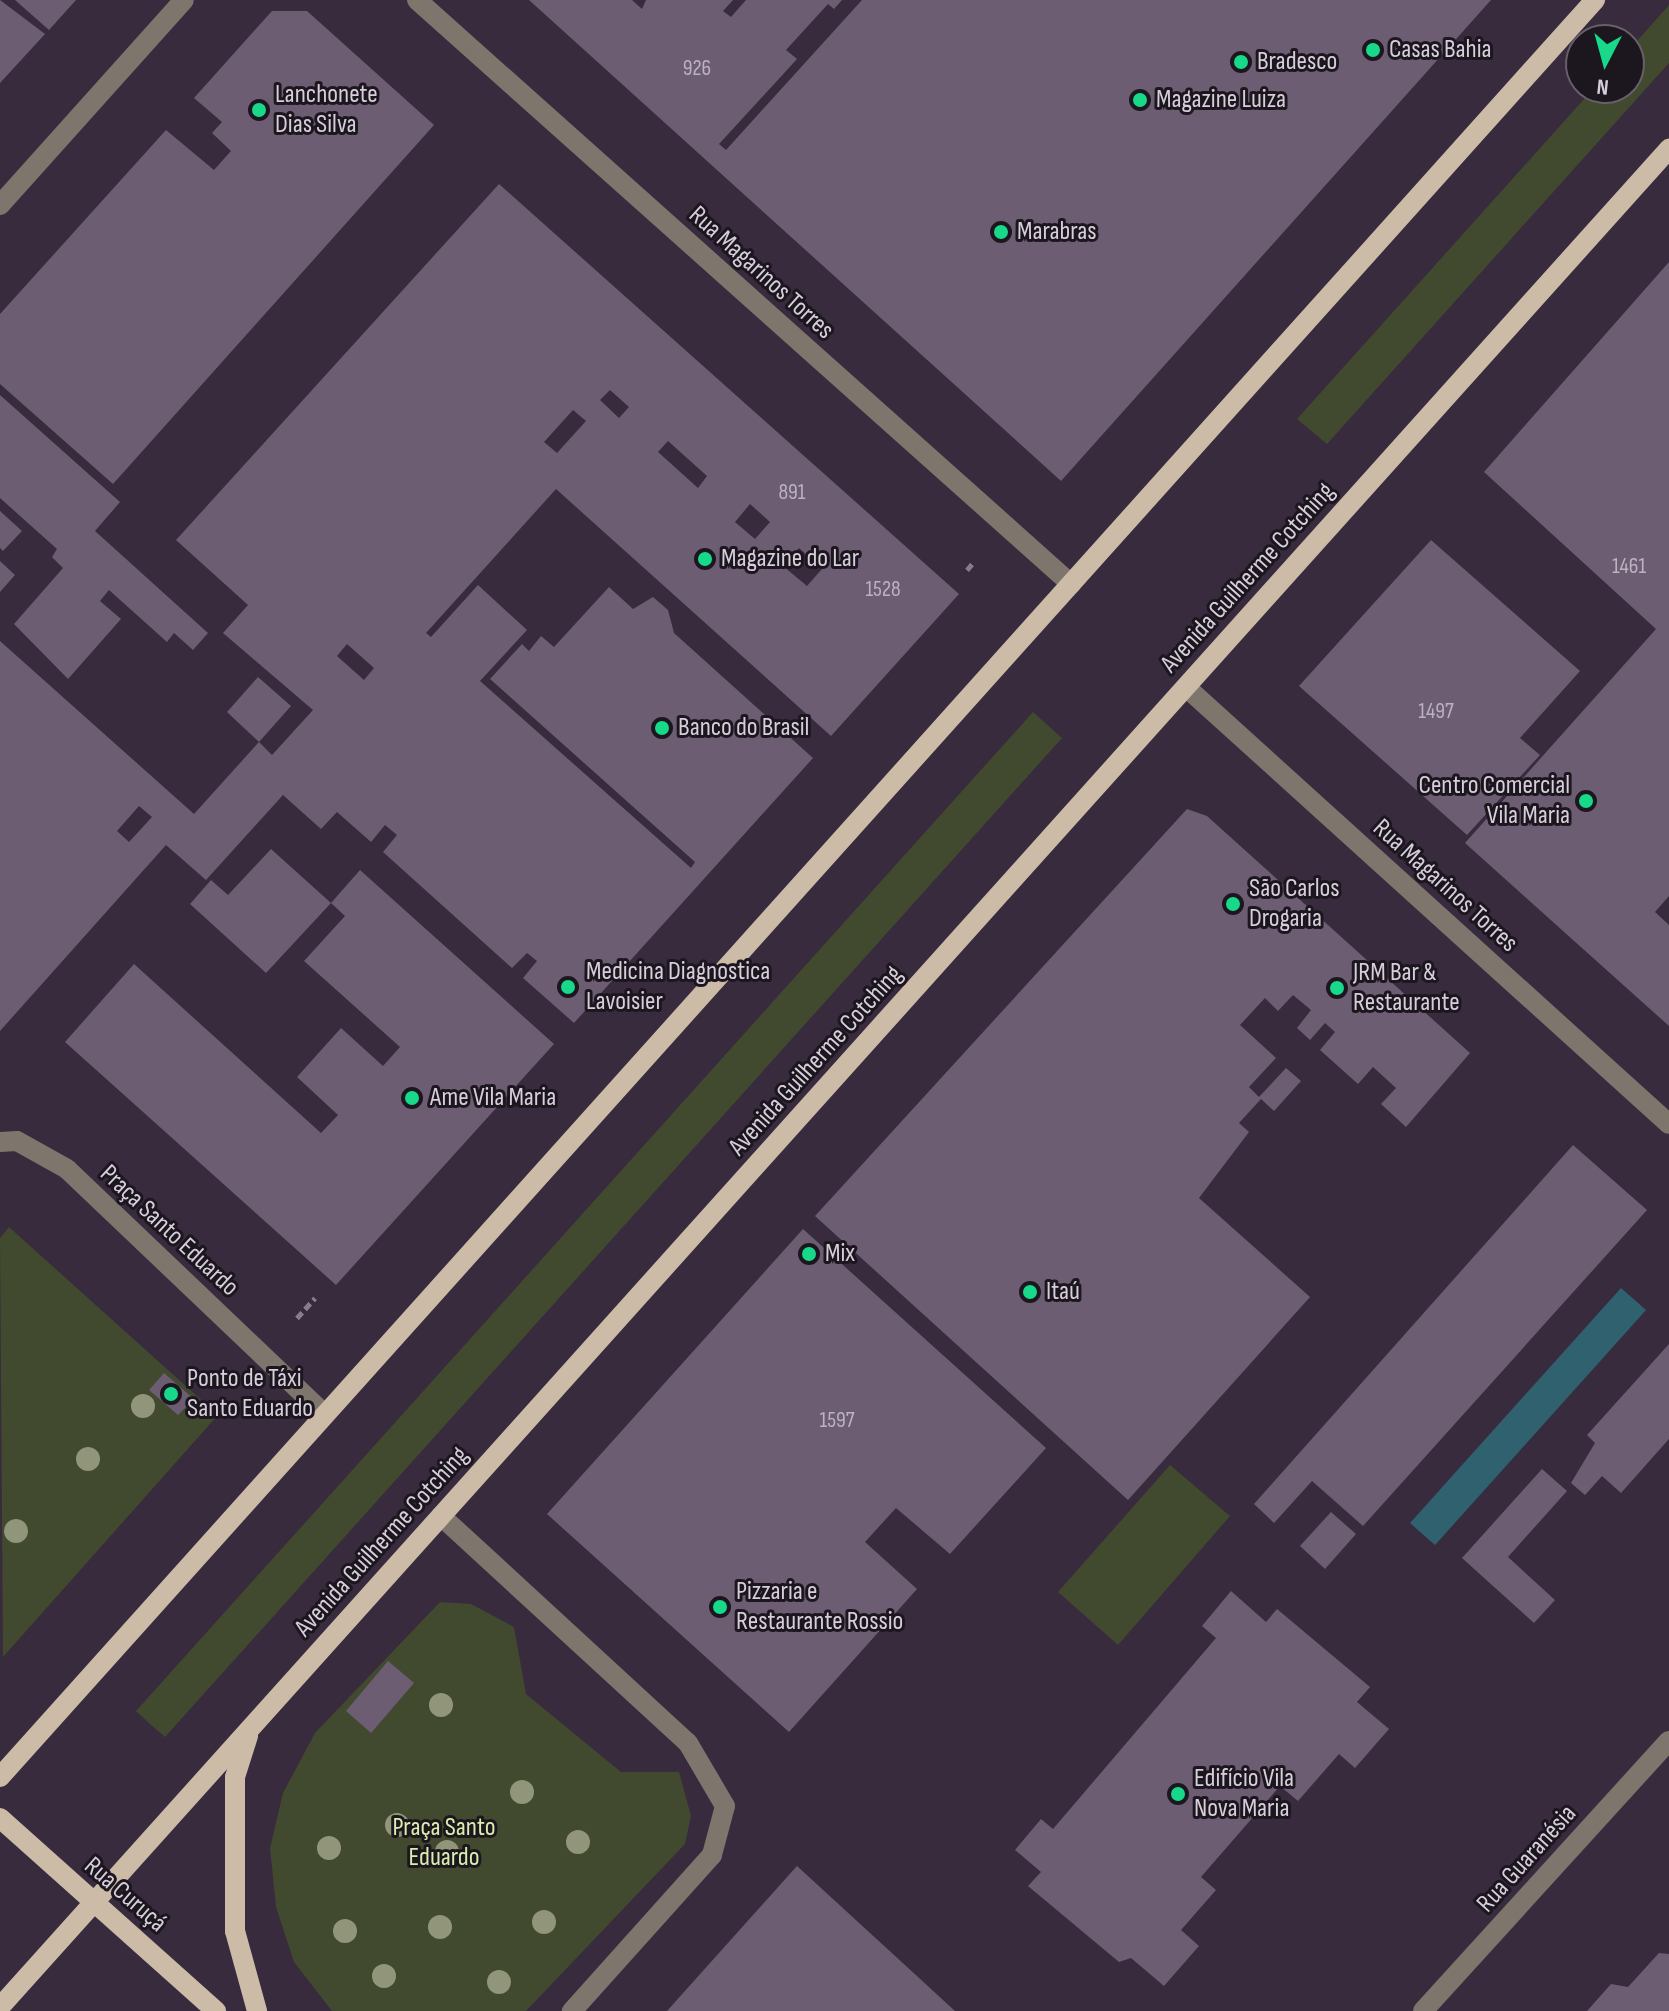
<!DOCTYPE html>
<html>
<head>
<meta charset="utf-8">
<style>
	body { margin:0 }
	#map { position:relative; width:1669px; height:2011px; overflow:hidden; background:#382b3e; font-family:"Sofia Sans Condensed",sans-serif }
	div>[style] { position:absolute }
	.green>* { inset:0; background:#41492f }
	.water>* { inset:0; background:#2f626e }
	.building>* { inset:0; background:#6c5d73 }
	.path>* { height:5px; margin-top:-2.5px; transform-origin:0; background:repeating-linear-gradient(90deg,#877c8c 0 8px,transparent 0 12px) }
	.minor>* { height:20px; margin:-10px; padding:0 10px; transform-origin:10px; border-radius:10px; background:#7e766c }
	.major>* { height:20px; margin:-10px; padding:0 10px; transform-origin:10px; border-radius:10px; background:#cbbba7 }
	.trees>* { width:24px; height:24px; margin:-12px; border-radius:50%; background:#91967b }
	.dots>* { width:22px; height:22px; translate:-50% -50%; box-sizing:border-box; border:4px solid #1c161f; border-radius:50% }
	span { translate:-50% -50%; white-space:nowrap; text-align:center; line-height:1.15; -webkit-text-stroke:6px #1c161f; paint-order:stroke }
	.number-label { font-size:22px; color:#bcb2c1 }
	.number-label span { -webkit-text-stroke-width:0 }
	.poi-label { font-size:26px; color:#d7cedb }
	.left { translate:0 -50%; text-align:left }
	.right { translate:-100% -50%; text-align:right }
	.street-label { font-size:26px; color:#d7cedb }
	.park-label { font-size:26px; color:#d9eead }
	.north { position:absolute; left:1565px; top:24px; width:80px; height:80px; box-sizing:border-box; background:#1c161f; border:2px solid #67606a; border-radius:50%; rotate:186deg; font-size:22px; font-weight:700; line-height:32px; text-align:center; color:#d7cedb }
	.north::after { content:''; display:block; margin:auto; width:28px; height:36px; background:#17d989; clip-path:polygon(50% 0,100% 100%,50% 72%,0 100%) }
</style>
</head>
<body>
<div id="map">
	<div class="green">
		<i style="clip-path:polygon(1669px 5px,1669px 63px,1327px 444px,1297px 419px,1594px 88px,1629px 88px,1629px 50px)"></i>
		<i style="clip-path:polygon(1033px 712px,1062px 738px,165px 1737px,151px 1725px,136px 1711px)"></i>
		<i style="clip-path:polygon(9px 1227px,218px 1415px,3px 1657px,0 1238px)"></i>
		<i style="clip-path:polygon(1170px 1465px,1230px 1516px,1118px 1645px,1058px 1592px)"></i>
		<i style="clip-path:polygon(440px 1602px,471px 1604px,514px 1627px,526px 1694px,621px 1772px,679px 1772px,691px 1816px,685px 1844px,526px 2011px,332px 2011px,294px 1962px,276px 1907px,270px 1848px,283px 1793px,315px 1733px)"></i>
	</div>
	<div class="water">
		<i style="clip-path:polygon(1621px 1288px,1646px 1310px,1435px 1545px,1410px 1523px)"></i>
	</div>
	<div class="building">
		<i style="clip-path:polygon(0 0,45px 34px,0 83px)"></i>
		<i style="clip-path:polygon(15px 0,76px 0,49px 30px)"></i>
		<i style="clip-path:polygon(529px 0,632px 0,642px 9px,646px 0,733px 0,723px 11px,731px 17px,746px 0,842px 0,834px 9px,828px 4px,786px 50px,797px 59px,719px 144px,726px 150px,862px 0,1491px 0,1061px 481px)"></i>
		<i style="clip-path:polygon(272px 11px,307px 11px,434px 125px,113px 484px,0 384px,0 314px,166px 130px,214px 170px,231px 151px,212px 133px,222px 122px,194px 98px)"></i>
		<i style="clip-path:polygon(evenodd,499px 184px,959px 594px,831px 736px,556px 489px,426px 633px,431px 637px,478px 585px,527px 630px,480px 681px,691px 868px,695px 862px,490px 679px,522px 644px,529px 651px,541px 636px,554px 647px,609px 587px,633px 609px,653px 597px,668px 610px,674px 633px,813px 758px,574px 1023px,523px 978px,537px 961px,527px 953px,512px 968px,383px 852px,397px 835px,385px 825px,371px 842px,337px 812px,321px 829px,283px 795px,206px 880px,166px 845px,0 1031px,0 641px,194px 814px,259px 742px,272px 755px,313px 710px,223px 633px,248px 605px,176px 540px,499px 184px,610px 390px,629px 407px,619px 418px,600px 400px,610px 390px,499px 184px,573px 410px,586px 421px,557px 453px,544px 442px,573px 410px,499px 184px,668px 441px,707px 476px,698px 488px,658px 452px,668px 441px,499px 184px,750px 504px,770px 522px,755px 539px,735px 522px,750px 504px,499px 184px,799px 548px,822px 569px,807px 586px,783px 566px,799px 548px,499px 184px,347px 644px,374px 668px,364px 680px,337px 656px,347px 644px,499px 184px,139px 806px,152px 817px,129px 842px,117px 831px,139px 806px)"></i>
		<i style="clip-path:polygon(1669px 262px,1669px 896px,1655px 912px,1669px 925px,1669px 1026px,1465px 843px,1656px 629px,1484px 472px)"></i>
		<i style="clip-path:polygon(0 395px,120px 502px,95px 531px,208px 633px,193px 650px,174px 633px,167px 642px,109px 590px,100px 601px,121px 619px,68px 679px,14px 624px,63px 568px,52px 557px,57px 549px,0 498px)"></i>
		<i style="clip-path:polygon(0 511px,22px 531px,3px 551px,0 548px)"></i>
		<i style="clip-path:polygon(1431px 540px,1580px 671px,1520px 738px,1540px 755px,1467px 835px,1299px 686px)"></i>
		<i style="clip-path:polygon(0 561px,15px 575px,0 592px)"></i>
		<i style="clip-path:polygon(258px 677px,291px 706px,259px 742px,227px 712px)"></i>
		<i style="clip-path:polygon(1187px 809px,1207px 816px,1470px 1053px,1406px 1127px,1381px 1104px,1396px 1088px,1373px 1067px,1358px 1084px,1320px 1050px,1335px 1032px,1325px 1023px,1310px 1040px,1297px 1028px,1311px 1010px,1293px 995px,1278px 1011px,1265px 998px,1240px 1025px,1276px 1058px,1249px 1087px,1259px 1097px,1286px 1068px,1301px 1081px,1274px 1111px,1261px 1099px,1239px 1123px,1249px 1132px,1199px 1198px,1310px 1297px,1128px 1500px,815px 1216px)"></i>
		<i style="clip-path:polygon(271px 849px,331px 903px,266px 973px,190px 904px,211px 880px,228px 895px)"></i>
		<i style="clip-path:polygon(360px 870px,554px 1044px,336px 1285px,65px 1042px,134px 964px,321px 1133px,338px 1115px,297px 1077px,341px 1028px,383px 1066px,400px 1047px,304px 961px,345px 916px,331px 903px)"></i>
		<i style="clip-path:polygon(1573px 1145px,1647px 1210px,1363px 1526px,1312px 1481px,1274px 1523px,1254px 1504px)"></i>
		<i style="clip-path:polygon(803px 1229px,1046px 1448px,950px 1554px,896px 1508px,865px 1542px,917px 1589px,789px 1732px,547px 1514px)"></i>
		<i style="clip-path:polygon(1669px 1344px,1669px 1439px,1621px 1493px,1602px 1476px,1585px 1495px,1571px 1483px,1595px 1443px,1587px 1435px)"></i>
		<i style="clip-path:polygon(164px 1373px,194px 1399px,178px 1415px,149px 1390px)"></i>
		<i style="clip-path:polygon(1542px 1469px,1567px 1491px,1508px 1557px,1555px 1600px,1534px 1623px,1462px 1558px)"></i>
		<i style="clip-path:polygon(1331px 1512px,1356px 1534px,1325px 1569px,1300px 1546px)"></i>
		<i style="clip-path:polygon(1231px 1591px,1266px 1622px,1277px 1609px,1370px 1687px,1357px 1702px,1389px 1729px,1355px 1768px,1339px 1754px,1298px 1801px,1280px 1786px,1201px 1877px,1216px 1890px,1181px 1930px,1199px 1946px,1164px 1986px,1131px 1958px,1119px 1962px,1028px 1886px,1041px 1872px,1015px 1850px,1041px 1819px,1053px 1829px,1216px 1638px,1202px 1626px)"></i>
		<i style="clip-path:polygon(388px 1661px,414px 1683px,371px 1733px,346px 1711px)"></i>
		<i style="clip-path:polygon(797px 1866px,918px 1977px,955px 2011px,667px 2011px)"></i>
		<i style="clip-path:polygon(1659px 1953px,1669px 1954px,1669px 2011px,1587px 2011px,1611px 1984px,1628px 1987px)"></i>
	</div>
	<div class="path">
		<i style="left:967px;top:570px;width:8px;rotate:-50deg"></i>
		<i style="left:297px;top:1318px;width:27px;rotate:-48deg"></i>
	</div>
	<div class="minor">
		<i style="left:417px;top:0;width:877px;rotate:41.76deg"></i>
		<i style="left:0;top:205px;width:275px;rotate:-48.1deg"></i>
		<i style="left:1186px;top:687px;width:651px;rotate:42.14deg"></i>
		<i style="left:0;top:1142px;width:17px;rotate:-3deg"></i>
		<i style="left:17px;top:1141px;width:57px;rotate:29.2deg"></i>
		<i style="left:67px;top:1169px;width:356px;rotate:43.6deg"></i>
		<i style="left:441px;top:1516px;width:335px;rotate:42.6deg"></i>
		<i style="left:688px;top:1743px;width:73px;rotate:59.6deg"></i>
		<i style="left:725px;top:1806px;width:51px;rotate:104.9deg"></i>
		<i style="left:712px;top:1855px;width:210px;rotate:131.9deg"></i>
		<i style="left:1423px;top:2011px;width:365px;rotate:-47.7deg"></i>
	</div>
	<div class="major">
		<i style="left:248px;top:1736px;width:43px;rotate:107.6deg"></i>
		<i style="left:235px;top:1777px;width:154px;rotate:90deg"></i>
		<i style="left:235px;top:1931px;width:83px;rotate:74.6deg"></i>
		<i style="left:0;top:1777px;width:2388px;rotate:-48.09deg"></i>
		<i style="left:0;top:1818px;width:290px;rotate:41.8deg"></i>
		<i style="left:0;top:2007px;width:2498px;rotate:-48.07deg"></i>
	</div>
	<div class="trees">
		<i style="left:143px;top:1406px"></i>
		<i style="left:88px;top:1459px"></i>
		<i style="left:16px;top:1531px"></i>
		<i style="left:441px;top:1705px"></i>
		<i style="left:522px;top:1792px"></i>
		<i style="left:397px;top:1825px"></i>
		<i style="left:578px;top:1842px"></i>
		<i style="left:329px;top:1848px"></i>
		<i style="left:447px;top:1852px"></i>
		<i style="left:544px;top:1922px"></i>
		<i style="left:440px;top:1927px"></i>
		<i style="left:345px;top:1931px"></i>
		<i style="left:384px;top:1976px"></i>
		<i style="left:499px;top:1982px"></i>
	</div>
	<div class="dots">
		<i style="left:1373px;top:50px;background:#17d989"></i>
		<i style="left:1241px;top:62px;background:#17d989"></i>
		<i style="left:1140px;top:100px;background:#17d989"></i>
		<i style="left:259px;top:110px;background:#17d989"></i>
		<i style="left:1001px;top:232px;background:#17d989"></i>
		<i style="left:705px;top:559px;background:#17d989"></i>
		<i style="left:662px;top:728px;background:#17d989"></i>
		<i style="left:1586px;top:801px;background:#17d989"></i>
		<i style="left:1233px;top:904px;background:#17d989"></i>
		<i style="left:568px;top:987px;background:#17d989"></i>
		<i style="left:1337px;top:988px;background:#17d989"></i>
		<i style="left:412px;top:1098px;background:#17d989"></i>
		<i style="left:809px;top:1254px;background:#17d989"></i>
		<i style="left:1030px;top:1292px;background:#17d989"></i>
		<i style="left:171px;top:1394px;background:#17d989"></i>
		<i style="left:720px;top:1607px;background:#17d989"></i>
		<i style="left:1178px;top:1794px;background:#17d989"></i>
	</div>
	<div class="number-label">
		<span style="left:697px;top:69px">926</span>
		<span style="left:792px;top:493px">891</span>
		<span style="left:1629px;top:567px">1461</span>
		<span style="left:883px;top:590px">1528</span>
		<span style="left:1436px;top:712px">1497</span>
		<span style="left:837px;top:1421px">1597</span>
	</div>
	<div class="poi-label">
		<span class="left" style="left:1389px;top:50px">Casas Bahia</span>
		<span class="left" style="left:1257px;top:62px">Bradesco</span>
		<span class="left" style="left:275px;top:110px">Lanchonete<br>Dias Silva</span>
		<span class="left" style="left:1156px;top:100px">Magazine Luiza</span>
		<span class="left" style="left:1017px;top:232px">Marabras</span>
		<span class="left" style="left:721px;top:559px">Magazine do Lar</span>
		<span class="left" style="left:678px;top:728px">Banco do Brasil</span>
		<span class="right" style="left:1570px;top:801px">Centro Comercial<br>Vila Maria</span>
		<span class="left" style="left:1249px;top:904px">São Carlos<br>Drogaria</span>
		<span class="left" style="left:586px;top:987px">Medicina Diagnostica<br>Lavoisier</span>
		<span class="left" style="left:1353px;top:988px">JRM Bar &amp;<br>Restaurante</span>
		<span class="left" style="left:430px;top:1098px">Ame Vila Maria</span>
		<span class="left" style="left:825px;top:1254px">Mix</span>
		<span class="left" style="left:1046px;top:1292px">Itaú</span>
		<span class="left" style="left:187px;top:1394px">Ponto de Táxi<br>Santo Eduardo</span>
		<span class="left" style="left:736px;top:1607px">Pizzaria e<br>Restaurante Rossio</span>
		<span class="left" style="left:1194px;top:1794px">Edifício Vila<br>Nova Maria</span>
	</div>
	<div class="street-label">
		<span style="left:761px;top:273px;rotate:42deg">Rua Magarinos Torres</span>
		<span style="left:1248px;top:578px;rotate:-48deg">Avenida Guilherme Cotching</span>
		<span style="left:1445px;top:886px;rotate:42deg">Rua Magarinos Torres</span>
		<span style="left:816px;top:1061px;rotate:-48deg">Avenida Guilherme Cotching</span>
		<span style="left:169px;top:1231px;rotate:43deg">Praça Santo Eduardo</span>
		<span style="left:382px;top:1542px;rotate:-48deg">Avenida Guilherme Cotching</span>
		<span style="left:1527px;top:1859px;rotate:-48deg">Rua Guaranésia</span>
		<span style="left:125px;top:1895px;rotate:41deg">Rua Curuçá</span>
	</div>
	<div class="park-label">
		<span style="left:444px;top:1843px">Praça Santo<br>Eduardo</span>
	</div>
	<div class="north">N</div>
</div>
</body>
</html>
